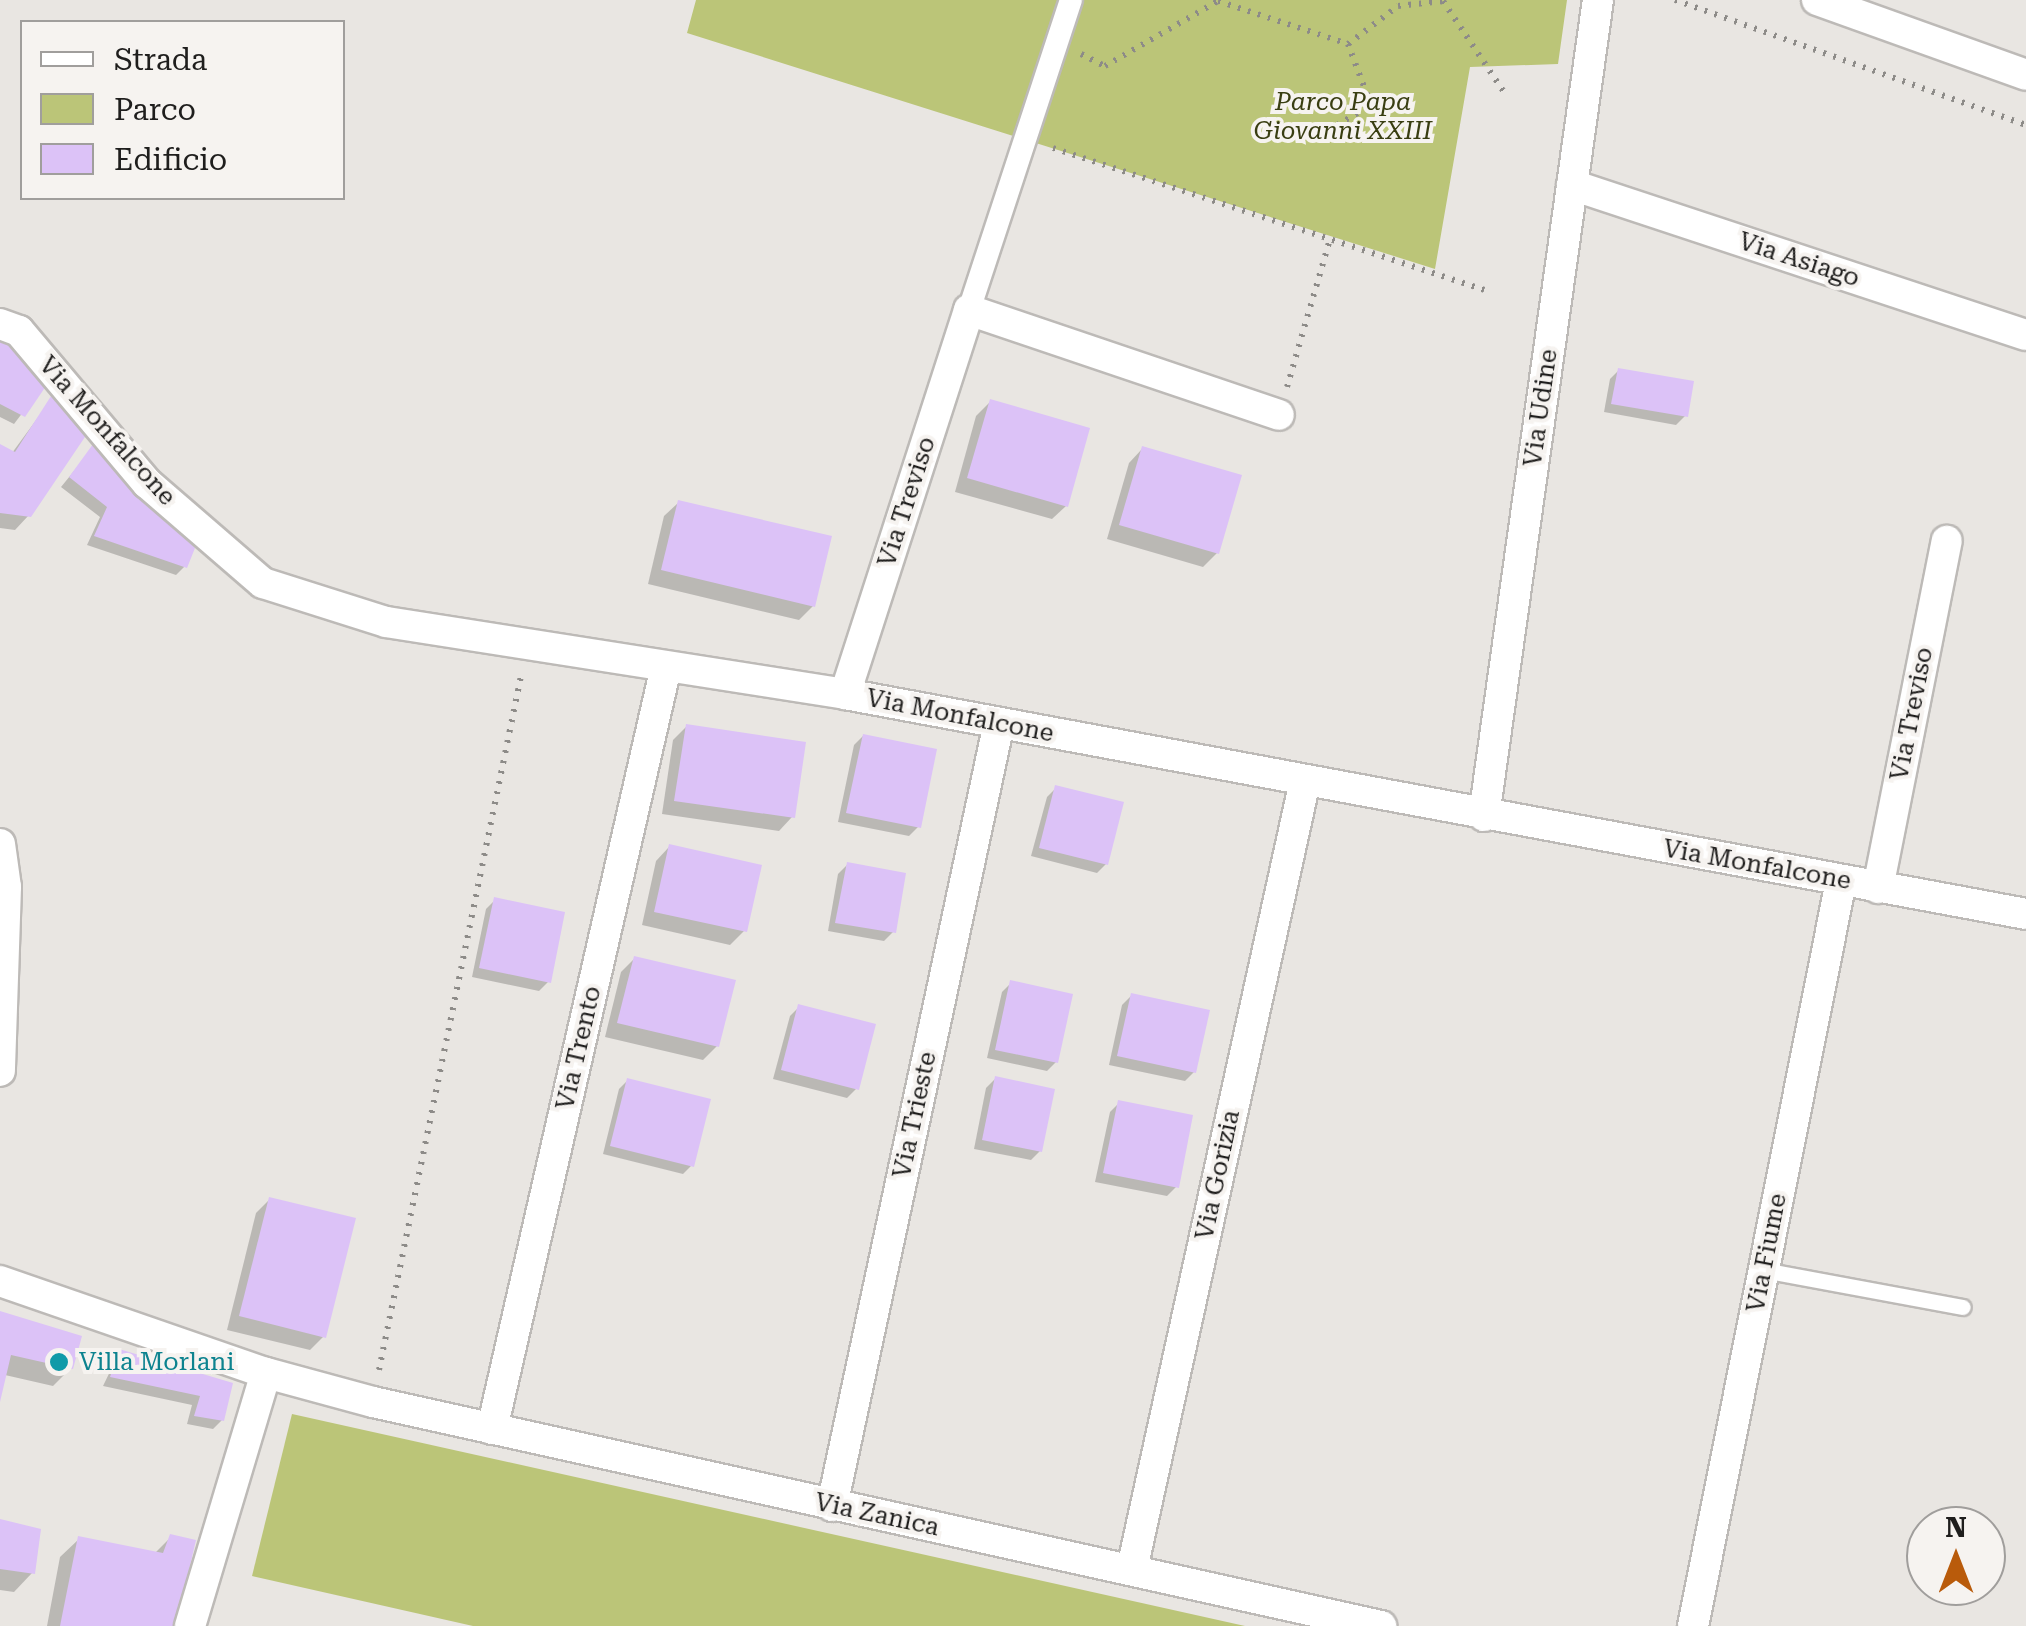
<!DOCTYPE html>
<html>
<head>
<meta charset="utf-8">
<style>
	body { margin:0 }
	#map { position:relative; width:2026px; height:1626px; overflow:hidden; background:#e9e6e2; font-family:"Roboto Serif",serif }
	div>[style] { position:absolute }
	.green>* { inset:0; background:#bbc578 }
	.shadow>* { inset:0; background:#0003 }
	.building>* { inset:0; background:#dcc2f7 }
	.path>* { height:6px; margin-top:-3px; transform-origin:0; background:repeating-linear-gradient(90deg,#8d8b88 0 2.5px,transparent 0 10.5px) }
	.roads { filter:drop-shadow(2px 0 #bdbab7) drop-shadow(-2px 0 #bdbab7) drop-shadow(0 2px #bdbab7) drop-shadow(0 -2px #bdbab7) }
	.service>* { height:15px; margin:-7.5px; padding:0 7.5px; transform-origin:7.5px; border-radius:7.5px; background:#fff }
	.pedestrian>* { height:22px; margin:-11px; padding:0 11px; transform-origin:11px; border-radius:11px; background:#fff }
	.minor>* { height:30px; margin:-15px; padding:0 15px; transform-origin:15px; border-radius:15px; background:#fff }
	.dots>* { width:28px; height:28px; translate:-50% -50%; box-sizing:border-box; border:5px solid #f6f3f0; border-radius:50% }
	span { translate:-50% -50%; white-space:nowrap; text-align:center; line-height:1.15; -webkit-text-stroke:8px #f6f3f0; paint-order:stroke }
	.park-label { font-size:25px; color:#393e12; font-style:italic }
	.street-label { font-size:25px; color:#1f1e1d }
	.culture-label { font-size:25px; color:#0d838f }
	.left { translate:0 -50%; text-align:left }
	.legend { position:absolute; left:20px; top:20px; width:325px; height:180px; box-sizing:border-box; background:#f6f3f0; border:2px solid #a09e9c; margin:0; padding:12px 18px; list-style:none; font-size:30px; color:#1f1e1d }
	.legend li { display:flex; align-items:center; gap:20px; height:50px }
	.legend b { width:50px; border:2px solid #a09e9c }
	.north { position:absolute; left:1906px; top:1506px; width:100px; height:100px; box-sizing:border-box; background:#f6f3f0; border:2px solid #a09e9c; border-radius:50%; rotate:0deg; font-size:28px; font-weight:700; line-height:40px; text-align:center; color:#1f1e1d }
	.north::after { content:''; display:block; margin:auto; width:35px; height:45px; background:#b95b0b; clip-path:polygon(50% 0,100% 100%,50% 72%,0 100%) }
</style>
</head>
<body>
<div id="map">
	<div class="green">
		<i style="clip-path:polygon(696px 0,1567px 0,1558px 64px,1470px 67px,1435px 269px,687px 33px)"></i>
		<i style="clip-path:polygon(292px 1414px,1245px 1626px,473px 1626px,252px 1576px)"></i>
	</div>
	<div class="shadow">
		<i style="clip-path:polygon(0 339px,45px 383px,14px 424px,0 417px)"></i>
		<i style="clip-path:polygon(1619px 370px,1685px 416px,1676px 425px,1604px 412px,1610px 379px)"></i>
		<i style="clip-path:polygon(53px 397px,29px 515px,15px 530px,0 528px,0 447px,12px 453px)"></i>
		<i style="clip-path:polygon(990px 402px,1066px 506px,1052px 519px,955px 492px,976px 416px)"></i>
		<i style="clip-path:polygon(96px 444px,185px 566px,176px 575px,87px 545px,100px 517px,61px 487px)"></i>
		<i style="clip-path:polygon(1142px 449px,1217px 553px,1203px 567px,1107px 539px,1129px 463px)"></i>
		<i style="clip-path:polygon(678px 503px,813px 606px,799px 620px,648px 584px,664px 516px)"></i>
		<i style="clip-path:polygon(687px 726px,792px 817px,779px 831px,662px 814px,673px 740px)"></i>
		<i style="clip-path:polygon(863px 736px,918px 827px,909px 836px,838px 822px,854px 745px)"></i>
		<i style="clip-path:polygon(1056px 788px,1106px 864px,1097px 873px,1031px 856px,1047px 797px)"></i>
		<i style="clip-path:polygon(669px 847px,744px 931px,730px 945px,642px 925px,656px 861px)"></i>
		<i style="clip-path:polygon(847px 865px,893px 932px,884px 941px,828px 931px,838px 874px)"></i>
		<i style="clip-path:polygon(495px 900px,548px 982px,539px 991px,472px 977px,486px 909px)"></i>
		<i style="clip-path:polygon(635px 958px,717px 1046px,703px 1060px,605px 1037px,621px 972px)"></i>
		<i style="clip-path:polygon(1011px 983px,1056px 1062px,1047px 1071px,987px 1058px,1002px 992px)"></i>
		<i style="clip-path:polygon(1131px 996px,1194px 1072px,1185px 1081px,1109px 1065px,1122px 1005px)"></i>
		<i style="clip-path:polygon(799px 1007px,856px 1089px,847px 1098px,773px 1079px,790px 1016px)"></i>
		<i style="clip-path:polygon(995px 1079px,1040px 1151px,1031px 1160px,974px 1149px,986px 1088px)"></i>
		<i style="clip-path:polygon(628px 1080px,692px 1165px,683px 1174px,603px 1154px,619px 1089px)"></i>
		<i style="clip-path:polygon(1119px 1103px,1176px 1187px,1167px 1196px,1095px 1182px,1110px 1112px)"></i>
		<i style="clip-path:polygon(270px 1199px,324px 1336px,310px 1350px,227px 1330px,256px 1213px)"></i>
		<i style="clip-path:polygon(0 1313px,71px 1368px,53px 1386px,5px 1375px,0 1398px)"></i>
		<i style="clip-path:polygon(120px 1351px,230px 1385px,222px 1420px,213px 1429px,187px 1424px,192px 1405px,103px 1386px)"></i>
		<i style="clip-path:polygon(0 1522px,32px 1573px,14px 1592px,0 1590px)"></i>
		<i style="clip-path:polygon(171px 1537px,173px 1626px,47px 1626px,60px 1557px,79px 1539px,154px 1554px)"></i>
	</div>
	<div class="building">
		<i style="clip-path:polygon(0 336px,48px 383px,25px 417px,0 404px)"></i>
		<i style="clip-path:polygon(1618px 368px,1694px 381px,1688px 417px,1611px 404px)"></i>
		<i style="clip-path:polygon(53px 393px,89px 431px,31px 517px,0 513px,0 444px,15px 452px)"></i>
		<i style="clip-path:polygon(990px 399px,1090px 428px,1068px 507px,967px 478px)"></i>
		<i style="clip-path:polygon(96px 440px,195px 548px,187px 568px,94px 536px,107px 507px,69px 477px)"></i>
		<i style="clip-path:polygon(1142px 446px,1242px 475px,1219px 554px,1119px 525px)"></i>
		<i style="clip-path:polygon(678px 500px,832px 536px,815px 607px,661px 570px)"></i>
		<i style="clip-path:polygon(686px 724px,806px 742px,795px 818px,674px 801px)"></i>
		<i style="clip-path:polygon(863px 734px,937px 749px,921px 828px,846px 813px)"></i>
		<i style="clip-path:polygon(1055px 785px,1124px 802px,1108px 865px,1039px 848px)"></i>
		<i style="clip-path:polygon(669px 844px,762px 865px,747px 932px,654px 912px)"></i>
		<i style="clip-path:polygon(847px 862px,906px 873px,896px 933px,835px 923px)"></i>
		<i style="clip-path:polygon(494px 897px,565px 912px,551px 983px,479px 968px)"></i>
		<i style="clip-path:polygon(634px 956px,736px 980px,719px 1047px,617px 1023px)"></i>
		<i style="clip-path:polygon(1010px 980px,1073px 994px,1058px 1063px,995px 1050px)"></i>
		<i style="clip-path:polygon(1131px 993px,1210px 1010px,1196px 1073px,1117px 1056px)"></i>
		<i style="clip-path:polygon(798px 1004px,876px 1024px,859px 1090px,781px 1070px)"></i>
		<i style="clip-path:polygon(995px 1076px,1055px 1089px,1042px 1152px,982px 1140px)"></i>
		<i style="clip-path:polygon(627px 1078px,711px 1099px,694px 1167px,610px 1146px)"></i>
		<i style="clip-path:polygon(1118px 1100px,1193px 1115px,1179px 1188px,1103px 1173px)"></i>
		<i style="clip-path:polygon(269px 1197px,356px 1218px,326px 1338px,239px 1316px)"></i>
		<i style="clip-path:polygon(0 1311px,82px 1336px,73px 1369px,11px 1355px,0 1402px)"></i>
		<i style="clip-path:polygon(119px 1349px,233px 1383px,224px 1421px,194px 1416px,200px 1396px,110px 1377px)"></i>
		<i style="clip-path:polygon(0 1519px,41px 1529px,35px 1574px,0 1569px)"></i>
		<i style="clip-path:polygon(170px 1534px,196px 1540px,176px 1626px,60px 1626px,78px 1536px,163px 1553px)"></i>
	</div>
	<div class="path">
		<i style="left:1675px;top:0;width:373px;rotate:19.6deg"></i>
		<i style="left:1081px;top:54px;width:27px;rotate:27deg"></i>
		<i style="left:1105px;top:66px;width:130px;rotate:-29.9deg"></i>
		<i style="left:1218px;top:1px;width:137px;rotate:18.3deg"></i>
		<i style="left:1348px;top:44px;width:63px;rotate:-37.2deg"></i>
		<i style="left:1398px;top:6px;width:45px;rotate:-6.3deg"></i>
		<i style="left:1443px;top:1px;width:113px;rotate:56.2deg"></i>
		<i style="left:1337px;top:125px;width:39px;rotate:-30deg"></i>
		<i style="left:1371px;top:105px;width:65px;rotate:-110.7deg"></i>
		<i style="left:1053px;top:148px;width:454px;rotate:18.2deg"></i>
		<i style="left:1287px;top:387px;width:154px;rotate:-73.8deg"></i>
		<i style="left:379px;top:1370px;width:708px;rotate:-78.44deg"></i>
	</div>
	<div class="roads">
		<div class="service">
			<i style="left:1763px;top:1270px;width:203px;rotate:10.5deg"></i>
		</div>
		<div class="pedestrian">
			<i style="left:969px;top:310px;width:326px;rotate:-71.8deg"></i>
		</div>
		<div class="minor">
			<i style="left:1817px;top:0;width:222px;rotate:19.7deg"></i>
			<i style="left:1572px;top:185px;width:478px;rotate:18.3deg"></i>
			<i style="left:0;top:324px;width:20px;rotate:20deg"></i>
			<i style="left:19px;top:331px;width:199px;rotate:49.9deg"></i>
			<i style="left:147px;top:483px;width:153px;rotate:40.8deg"></i>
			<i style="left:263px;top:583px;width:129px;rotate:17.6deg"></i>
			<i style="left:386px;top:622px;width:465px;rotate:8.9deg"></i>
			<i style="left:845px;top:694px;width:1201px;rotate:10.55deg"></i>
			<i style="left:845px;top:694px;width:404px;rotate:-72.1deg"></i>
			<i style="left:969px;top:310px;width:327px;rotate:18.7deg"></i>
			<i style="left:1484px;top:816px;width:824px;rotate:-82.05deg"></i>
			<i style="left:0;top:844px;width:43px;rotate:82.1deg"></i>
			<i style="left:6px;top:887px;width:184px;rotate:91.9deg"></i>
			<i style="left:1878px;top:888px;width:354px;rotate:-78.8deg"></i>
			<i style="left:0;top:1281px;width:281px;rotate:19.1deg"></i>
			<i style="left:266px;top:1373px;width:111px;rotate:15.2deg"></i>
			<i style="left:373px;top:1402px;width:1033px;rotate:12.53deg"></i>
			<i style="left:492px;top:1429px;width:782px;rotate:-77.14deg"></i>
			<i style="left:832px;top:1506px;width:801px;rotate:-77.96deg"></i>
			<i style="left:1132px;top:1569px;width:807px;rotate:-77.62deg"></i>
			<i style="left:190px;top:1626px;width:264px;rotate:-73.3deg"></i>
			<i style="left:1693px;top:1626px;width:760px;rotate:-78.76deg"></i>
		</div>
	</div>
	<div class="dots">
		<i style="left:59px;top:1362px;background:#0f9aa8"></i>
	</div>
	<div class="park-label">
		<span style="left:1343px;top:117px">Parco Papa<br>Giovanni XXIII</span>
	</div>
	<div class="street-label">
		<span style="left:1799px;top:260px;rotate:18deg">Via Asiago</span>
		<span style="left:1541px;top:408px;rotate:-82deg">Via Udine</span>
		<span style="left:107px;top:431px;rotate:48deg">Via Monfalcone</span>
		<span style="left:907px;top:502px;rotate:-72deg">Via Treviso</span>
		<span style="left:1912px;top:714px;rotate:-79deg">Via Treviso</span>
		<span style="left:960px;top:716px;rotate:11deg">Via Monfalcone</span>
		<span style="left:1757px;top:865px;rotate:10deg">Via Monfalcone</span>
		<span style="left:579px;top:1048px;rotate:-77deg">Via Trento</span>
		<span style="left:915px;top:1115px;rotate:-78deg">Via Trieste</span>
		<span style="left:1218px;top:1175px;rotate:-78deg">Via Gorizia</span>
		<span style="left:1767px;top:1253px;rotate:-79deg">Via Fiume</span>
		<span style="left:877px;top:1515px;rotate:12deg">Via Zanica</span>
	</div>
	<div class="culture-label">
		<span class="left" style="left:79px;top:1362px">Villa Morlani</span>
	</div>
	<ul class="legend">
	<li><b style="height:12px;background:#fff"></b>Strada</li>
	<li><b style="height:28px;background:#bbc578"></b>Parco</li>
	<li><b style="height:28px;background:#dcc2f7"></b>Edificio</li>
	</ul>
	<div class="north">N</div>
</div>
</body>
</html>
